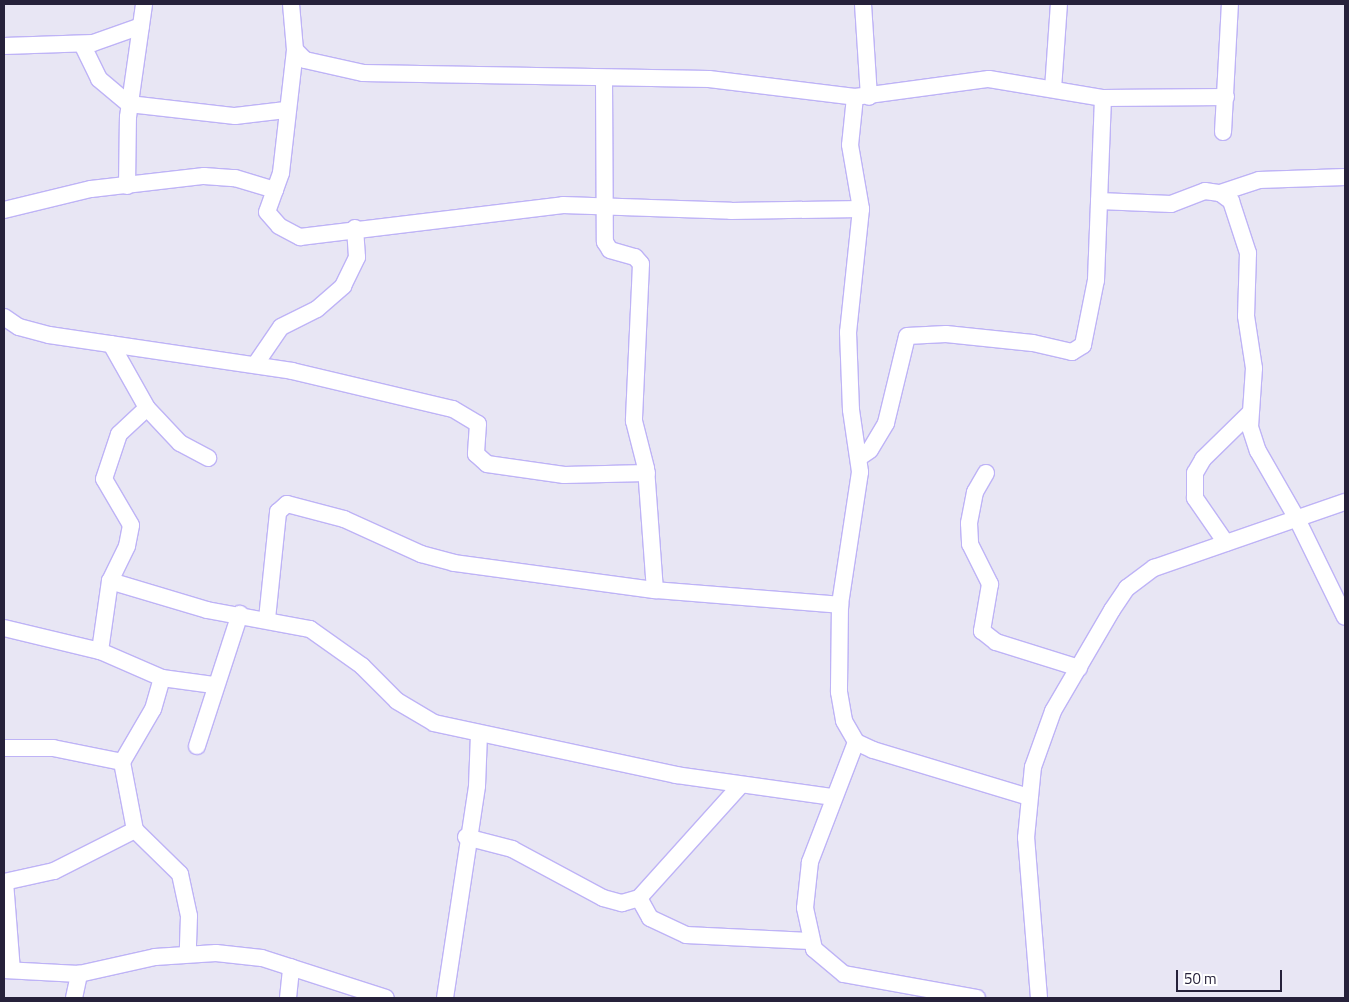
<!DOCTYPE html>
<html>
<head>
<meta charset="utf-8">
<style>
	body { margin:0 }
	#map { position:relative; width:1349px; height:1002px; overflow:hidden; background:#e8e6f4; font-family:"Titillium Web",sans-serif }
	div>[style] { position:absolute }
	.roads { filter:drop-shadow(1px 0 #beb3f6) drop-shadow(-1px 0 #beb3f6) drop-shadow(0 1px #beb3f6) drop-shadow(0 -1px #beb3f6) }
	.minor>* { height:16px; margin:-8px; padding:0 8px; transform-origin:8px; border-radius:8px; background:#fff }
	span { translate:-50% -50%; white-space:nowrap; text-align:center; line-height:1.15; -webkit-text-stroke:4.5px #fff; paint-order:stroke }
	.frame { position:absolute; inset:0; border:5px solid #26213a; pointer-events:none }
	.scale { position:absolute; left:1176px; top:970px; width:106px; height:22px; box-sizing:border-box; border:2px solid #26213a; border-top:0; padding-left:6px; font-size:15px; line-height:18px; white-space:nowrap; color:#26213a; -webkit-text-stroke:4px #fff; paint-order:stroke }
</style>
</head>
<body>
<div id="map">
	<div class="roads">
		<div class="minor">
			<i style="left:291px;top:4px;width:46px;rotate:85deg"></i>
			<i style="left:295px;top:50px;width:14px;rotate:45deg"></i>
			<i style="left:305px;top:60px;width:59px;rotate:12.6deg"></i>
			<i style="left:363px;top:73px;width:346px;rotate:1deg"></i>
			<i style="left:709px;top:79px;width:147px;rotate:7deg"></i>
			<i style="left:855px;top:97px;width:135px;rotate:-7.7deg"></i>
			<i style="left:989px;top:79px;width:116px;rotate:9.5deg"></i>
			<i style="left:1103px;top:98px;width:123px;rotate:-0.5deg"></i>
			<i style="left:863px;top:4px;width:93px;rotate:86.3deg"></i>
			<i style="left:82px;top:44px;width:39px;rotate:64deg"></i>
			<i style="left:99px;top:79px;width:39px;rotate:40deg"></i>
			<i style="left:129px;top:104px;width:107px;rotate:6.5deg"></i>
			<i style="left:235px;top:116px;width:51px;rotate:-6.7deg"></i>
			<i style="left:4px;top:46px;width:89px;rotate:-1.9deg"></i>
			<i style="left:93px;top:43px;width:51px;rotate:-19.5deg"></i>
			<i style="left:295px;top:50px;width:124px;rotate:96.5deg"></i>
			<i style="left:281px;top:173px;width:41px;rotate:109.7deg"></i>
			<i style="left:267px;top:212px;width:18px;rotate:49deg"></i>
			<i style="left:279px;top:226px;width:24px;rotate:28deg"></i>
			<i style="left:300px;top:237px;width:265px;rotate:-6.9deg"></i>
			<i style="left:563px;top:205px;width:168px;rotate:2deg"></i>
			<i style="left:731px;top:211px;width:130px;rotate:-0.9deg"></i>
			<i style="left:604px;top:78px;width:164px;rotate:89.7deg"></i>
			<i style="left:605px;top:242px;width:9px;rotate:58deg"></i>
			<i style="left:610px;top:250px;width:26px;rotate:16deg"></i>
			<i style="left:635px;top:257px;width:9px;rotate:49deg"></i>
			<i style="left:641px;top:264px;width:157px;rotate:92.6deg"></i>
			<i style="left:634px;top:421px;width:49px;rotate:75.7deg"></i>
			<i style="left:646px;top:468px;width:122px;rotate:85.8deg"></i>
			<i style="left:655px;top:590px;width:186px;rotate:4.6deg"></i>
			<i style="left:1053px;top:89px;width:85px;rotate:-86deg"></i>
			<i style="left:855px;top:97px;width:48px;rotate:95.9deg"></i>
			<i style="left:850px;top:145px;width:65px;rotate:80.2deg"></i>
			<i style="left:861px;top:209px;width:124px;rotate:96deg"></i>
			<i style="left:848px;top:332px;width:78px;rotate:87.8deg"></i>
			<i style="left:851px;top:410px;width:63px;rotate:81.7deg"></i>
			<i style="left:860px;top:472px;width:134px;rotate:98.6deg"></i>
			<i style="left:840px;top:605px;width:87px;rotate:90.7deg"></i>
			<i style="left:839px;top:692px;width:29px;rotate:80deg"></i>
			<i style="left:844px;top:721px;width:24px;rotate:60deg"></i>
			<i style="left:856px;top:742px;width:19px;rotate:25deg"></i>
			<i style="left:873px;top:750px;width:163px;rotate:16.8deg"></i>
			<i style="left:1223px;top:132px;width:128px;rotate:-86.9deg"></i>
			<i style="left:127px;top:186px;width:69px;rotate:-89.2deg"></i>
			<i style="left:128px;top:117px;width:114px;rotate:-81.9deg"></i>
			<i style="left:1220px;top:193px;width:41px;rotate:-18.4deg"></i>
			<i style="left:1259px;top:180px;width:86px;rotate:-2deg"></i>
			<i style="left:1099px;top:201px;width:72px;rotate:2.4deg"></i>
			<i style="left:1171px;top:204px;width:36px;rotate:-21deg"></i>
			<i style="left:1205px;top:191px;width:15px;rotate:8deg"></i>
			<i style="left:1220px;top:193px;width:14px;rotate:36deg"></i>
			<i style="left:1231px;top:201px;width:55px;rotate:71.9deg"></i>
			<i style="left:1248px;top:253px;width:63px;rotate:91.8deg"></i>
			<i style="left:1246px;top:316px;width:53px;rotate:81.3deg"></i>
			<i style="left:1254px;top:368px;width:59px;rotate:93.9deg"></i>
			<i style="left:1250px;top:427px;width:25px;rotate:72deg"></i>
			<i style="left:1258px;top:451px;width:76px;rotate:60.1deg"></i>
			<i style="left:1296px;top:517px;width:111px;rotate:63.9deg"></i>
			<i style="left:4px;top:210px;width:89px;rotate:-13.6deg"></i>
			<i style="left:91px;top:189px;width:114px;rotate:-6.6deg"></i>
			<i style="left:204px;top:176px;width:31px;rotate:4deg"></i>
			<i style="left:235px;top:178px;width:42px;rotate:16.7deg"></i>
			<i style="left:4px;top:317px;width:18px;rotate:34deg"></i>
			<i style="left:19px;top:327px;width:31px;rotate:15deg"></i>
			<i style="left:49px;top:335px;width:246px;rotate:8.4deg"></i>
			<i style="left:292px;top:371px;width:165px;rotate:13.3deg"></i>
			<i style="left:453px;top:409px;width:29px;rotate:31deg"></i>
			<i style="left:478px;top:424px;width:30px;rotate:94deg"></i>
			<i style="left:476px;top:454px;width:15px;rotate:42deg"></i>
			<i style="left:487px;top:464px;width:78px;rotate:8.1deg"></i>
			<i style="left:564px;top:475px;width:83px;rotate:-1.4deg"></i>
			<i style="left:111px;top:344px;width:73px;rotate:60.6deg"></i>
			<i style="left:147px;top:408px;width:48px;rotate:46.7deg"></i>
			<i style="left:180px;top:443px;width:32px;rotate:28deg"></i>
			<i style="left:255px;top:365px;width:46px;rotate:-55.6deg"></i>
			<i style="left:281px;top:327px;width:40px;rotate:-26.6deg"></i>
			<i style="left:317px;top:309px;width:35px;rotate:-41deg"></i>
			<i style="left:343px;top:286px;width:32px;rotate:-64deg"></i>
			<i style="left:357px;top:257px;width:29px;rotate:-94deg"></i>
			<i style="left:860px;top:457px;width:12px;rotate:-35deg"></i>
			<i style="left:870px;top:450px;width:31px;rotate:-59deg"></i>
			<i style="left:886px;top:423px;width:89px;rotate:-76.4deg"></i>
			<i style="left:907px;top:336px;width:39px;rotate:-3deg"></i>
			<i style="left:946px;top:334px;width:87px;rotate:5.9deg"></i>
			<i style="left:1033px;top:343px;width:40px;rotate:13deg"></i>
			<i style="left:1072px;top:352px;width:13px;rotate:-32deg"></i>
			<i style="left:1083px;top:345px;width:66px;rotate:-78.7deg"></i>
			<i style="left:1096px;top:280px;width:182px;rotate:-87.8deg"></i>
			<i style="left:986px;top:473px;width:22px;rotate:120deg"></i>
			<i style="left:975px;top:492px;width:32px;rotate:101deg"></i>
			<i style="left:969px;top:523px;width:21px;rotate:87deg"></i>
			<i style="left:970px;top:544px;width:45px;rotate:63.4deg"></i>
			<i style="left:990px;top:584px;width:48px;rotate:99.7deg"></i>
			<i style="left:982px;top:631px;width:18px;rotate:38deg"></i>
			<i style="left:996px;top:642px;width:87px;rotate:17.4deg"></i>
			<i style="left:1226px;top:543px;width:55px;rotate:-124.6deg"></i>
			<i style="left:1195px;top:498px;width:25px;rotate:-90deg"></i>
			<i style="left:1195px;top:473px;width:16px;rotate:-60deg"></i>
			<i style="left:1203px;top:459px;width:64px;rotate:-44.4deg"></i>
			<i style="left:110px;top:581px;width:101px;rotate:16.6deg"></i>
			<i style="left:207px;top:610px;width:105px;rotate:10.5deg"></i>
			<i style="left:310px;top:629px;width:64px;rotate:35.4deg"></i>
			<i style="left:362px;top:666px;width:49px;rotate:45deg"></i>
			<i style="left:397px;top:701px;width:43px;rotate:30.7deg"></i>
			<i style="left:434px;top:723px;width:248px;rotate:12.1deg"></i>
			<i style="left:676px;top:775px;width:158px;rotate:8deg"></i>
			<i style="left:267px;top:619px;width:108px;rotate:-84.1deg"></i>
			<i style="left:278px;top:512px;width:12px;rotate:-42deg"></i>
			<i style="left:287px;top:504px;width:59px;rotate:14.7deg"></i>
			<i style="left:344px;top:519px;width:85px;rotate:24.4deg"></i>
			<i style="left:421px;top:554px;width:34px;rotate:15deg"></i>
			<i style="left:454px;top:563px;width:203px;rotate:7.7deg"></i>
			<i style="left:4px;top:628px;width:99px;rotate:13.5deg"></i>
			<i style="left:100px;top:651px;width:68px;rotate:23.5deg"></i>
			<i style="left:162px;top:678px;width:52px;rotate:7.7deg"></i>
			<i style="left:100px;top:651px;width:71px;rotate:-81.9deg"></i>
			<i style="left:110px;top:581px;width:39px;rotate:-64deg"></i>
			<i style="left:127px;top:546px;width:21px;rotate:-79deg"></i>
			<i style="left:131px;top:525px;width:53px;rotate:-120.4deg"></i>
			<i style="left:104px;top:479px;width:47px;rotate:-71.6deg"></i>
			<i style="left:119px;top:434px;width:38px;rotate:-43deg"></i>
			<i style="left:162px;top:678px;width:32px;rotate:106deg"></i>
			<i style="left:153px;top:709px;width:61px;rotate:120.3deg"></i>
			<i style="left:122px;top:762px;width:69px;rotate:79.2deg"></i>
			<i style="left:135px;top:830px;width:63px;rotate:44.4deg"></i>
			<i style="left:180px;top:874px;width:43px;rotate:77.9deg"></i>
			<i style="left:189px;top:916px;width:37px;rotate:92deg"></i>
			<i style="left:856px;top:742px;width:129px;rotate:111deg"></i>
			<i style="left:810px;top:862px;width:46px;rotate:96.2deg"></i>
			<i style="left:805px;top:908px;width:42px;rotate:77.6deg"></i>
			<i style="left:814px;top:949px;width:39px;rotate:40deg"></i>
			<i style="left:844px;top:974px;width:135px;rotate:10.2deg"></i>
			<i style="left:197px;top:746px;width:139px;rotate:-72deg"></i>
			<i style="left:4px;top:748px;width:49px"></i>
			<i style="left:53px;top:748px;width:70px;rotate:11.5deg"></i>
			<i style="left:466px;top:837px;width:48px;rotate:14.6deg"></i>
			<i style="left:512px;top:849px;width:103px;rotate:28.3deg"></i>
			<i style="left:603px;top:898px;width:20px;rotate:15deg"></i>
			<i style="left:622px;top:903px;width:18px;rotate:-16deg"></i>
			<i style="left:639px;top:898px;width:151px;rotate:-48deg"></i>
			<i style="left:4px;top:882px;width:51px;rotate:-12.4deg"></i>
			<i style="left:54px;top:871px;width:91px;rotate:-26.8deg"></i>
			<i style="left:5px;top:882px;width:88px;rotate:85.5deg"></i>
			<i style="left:639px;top:898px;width:23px;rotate:61deg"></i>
			<i style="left:650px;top:918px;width:40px;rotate:25deg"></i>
			<i style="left:686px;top:935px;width:124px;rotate:2.8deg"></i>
			<i style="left:4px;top:970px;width:75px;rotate:3.1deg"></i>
			<i style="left:79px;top:974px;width:78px;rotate:-12.6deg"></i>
			<i style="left:155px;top:957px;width:61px;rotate:-3.8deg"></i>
			<i style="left:216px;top:953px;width:46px;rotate:6.2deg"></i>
			<i style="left:262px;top:958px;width:130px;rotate:17.9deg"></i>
			<i style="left:74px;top:998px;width:25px;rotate:-78deg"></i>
			<i style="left:288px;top:998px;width:31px;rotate:-84deg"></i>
			<i style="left:445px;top:998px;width:214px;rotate:-81.4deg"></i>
			<i style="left:477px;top:786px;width:52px;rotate:-87.8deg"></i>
			<i style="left:1039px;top:998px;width:161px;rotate:-94.6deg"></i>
			<i style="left:1026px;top:838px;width:71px;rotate:-84.4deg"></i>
			<i style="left:1033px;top:767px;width:59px;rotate:-70.3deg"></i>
			<i style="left:1053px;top:711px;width:117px;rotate:-59.7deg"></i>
			<i style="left:1112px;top:610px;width:27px;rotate:-56deg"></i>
			<i style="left:1127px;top:588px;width:34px;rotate:-37deg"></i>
			<i style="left:1154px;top:568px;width:202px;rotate:-19.1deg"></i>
		</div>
	</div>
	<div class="frame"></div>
	<div class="scale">50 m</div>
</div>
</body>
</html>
